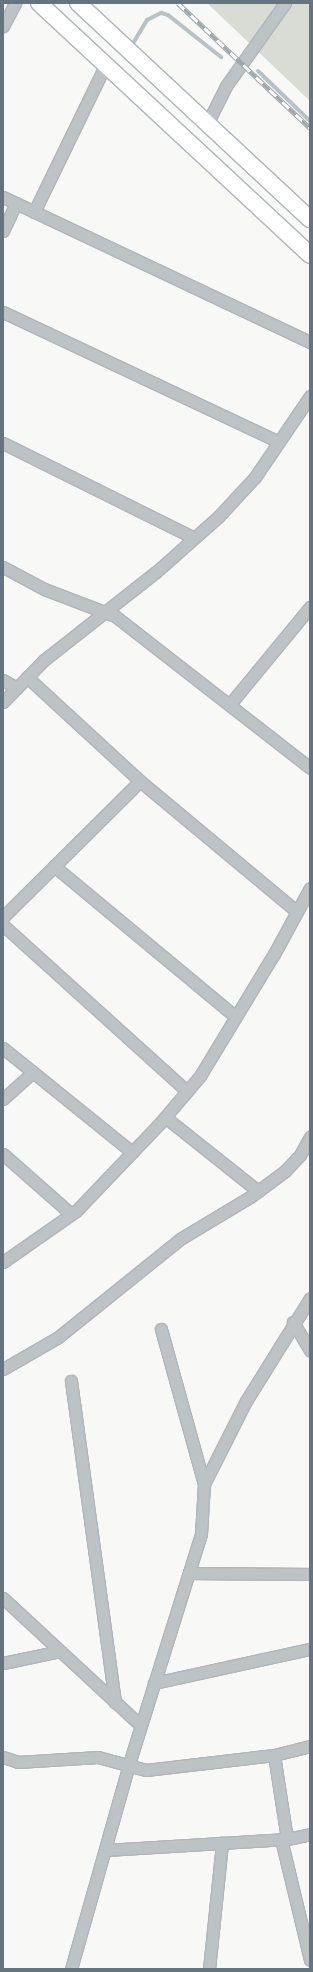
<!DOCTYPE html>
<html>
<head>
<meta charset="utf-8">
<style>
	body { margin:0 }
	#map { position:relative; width:313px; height:1972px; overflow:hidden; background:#f8f8f6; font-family:"Work Sans",sans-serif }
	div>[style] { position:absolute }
	.green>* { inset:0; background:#d8dcd5 }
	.stream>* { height:4px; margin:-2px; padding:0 2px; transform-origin:2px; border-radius:2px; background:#b6c2c5 }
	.roads { filter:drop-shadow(1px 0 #b0b6ba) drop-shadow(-1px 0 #b0b6ba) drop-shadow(0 1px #b0b6ba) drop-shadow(0 -1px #b0b6ba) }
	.street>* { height:11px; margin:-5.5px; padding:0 5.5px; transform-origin:5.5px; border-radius:5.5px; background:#bdc2c5 }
	.secondary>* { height:16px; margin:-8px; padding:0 8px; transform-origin:8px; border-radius:8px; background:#fff }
	.rail>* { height:4.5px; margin-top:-2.25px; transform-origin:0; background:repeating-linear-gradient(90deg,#fff 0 9px,#a0a7ab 0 18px); box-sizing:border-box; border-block:1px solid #a0a7ab }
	span { translate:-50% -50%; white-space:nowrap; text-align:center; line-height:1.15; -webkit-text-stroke:4px #fff; paint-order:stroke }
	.frame { position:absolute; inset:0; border:4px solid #66757d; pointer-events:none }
</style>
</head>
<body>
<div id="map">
	<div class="green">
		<i style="clip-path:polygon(207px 3px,310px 3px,310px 101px)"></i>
	</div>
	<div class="stream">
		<i style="left:132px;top:45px;width:29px;rotate:-59deg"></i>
		<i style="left:147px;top:20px;width:16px;rotate:-27deg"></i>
		<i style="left:161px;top:13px;width:7px;rotate:16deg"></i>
		<i style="left:168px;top:15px;width:68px;rotate:38.4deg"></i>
		<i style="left:258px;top:71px;width:72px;rotate:43.9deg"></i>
	</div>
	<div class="roads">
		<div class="street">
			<i style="left:3px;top:26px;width:26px;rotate:-62deg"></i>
			<i style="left:207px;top:124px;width:42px;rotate:-63.4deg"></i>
			<i style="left:226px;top:86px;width:102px;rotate:-54.6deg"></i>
			<i style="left:3px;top:197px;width:340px;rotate:25.3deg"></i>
			<i style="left:34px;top:212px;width:165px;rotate:-64.1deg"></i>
			<i style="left:3px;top:231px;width:31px;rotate:-65deg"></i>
			<i style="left:3px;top:312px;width:305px;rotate:25.2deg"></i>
			<i style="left:3px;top:443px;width:213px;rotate:26.4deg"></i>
			<i style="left:3px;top:567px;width:47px;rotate:28.2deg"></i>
			<i style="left:44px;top:589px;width:76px;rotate:20.8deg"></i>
			<i style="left:115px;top:616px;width:247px;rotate:37.9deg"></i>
			<i style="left:27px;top:677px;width:154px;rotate:42.6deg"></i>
			<i style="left:140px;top:781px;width:204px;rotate:39.8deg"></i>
			<i style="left:3px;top:680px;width:16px;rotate:30deg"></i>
			<i style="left:3px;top:702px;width:59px;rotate:-45.7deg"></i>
			<i style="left:44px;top:660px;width:142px;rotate:-38.2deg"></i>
			<i style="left:156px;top:572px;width:83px;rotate:-41.6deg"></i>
			<i style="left:218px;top:517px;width:54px;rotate:-47.2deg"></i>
			<i style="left:255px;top:477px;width:98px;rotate:-55.8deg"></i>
			<i style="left:230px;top:704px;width:126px;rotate:-50.5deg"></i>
			<i style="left:54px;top:866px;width:236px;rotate:39.7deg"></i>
			<i style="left:3px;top:917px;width:193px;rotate:-44.8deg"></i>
			<i style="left:3px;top:925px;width:248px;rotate:42.1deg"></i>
			<i style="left:3px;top:1048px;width:166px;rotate:38.9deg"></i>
			<i style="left:3px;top:1099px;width:40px;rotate:-42deg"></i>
			<i style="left:165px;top:1117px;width:119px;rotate:38.5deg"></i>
			<i style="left:3px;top:1154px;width:91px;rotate:41.4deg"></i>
			<i style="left:3px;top:1262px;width:89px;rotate:-34.9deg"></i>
			<i style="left:76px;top:1211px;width:122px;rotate:-46.3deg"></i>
			<i style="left:160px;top:1123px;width:62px;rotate:-49.6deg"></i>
			<i style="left:200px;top:1076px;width:143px;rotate:-58.8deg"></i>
			<i style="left:274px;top:954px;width:75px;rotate:-61.4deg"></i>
			<i style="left:293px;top:1322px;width:33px;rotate:59deg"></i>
			<i style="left:161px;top:1329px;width:161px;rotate:74.5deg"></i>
			<i style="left:3px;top:1369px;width:62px;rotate:-29.9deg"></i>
			<i style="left:57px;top:1338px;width:158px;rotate:-38.8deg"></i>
			<i style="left:180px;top:1239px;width:82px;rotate:-31deg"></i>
			<i style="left:250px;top:1197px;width:44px;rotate:-36.6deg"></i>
			<i style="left:285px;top:1171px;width:22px;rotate:-47deg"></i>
			<i style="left:300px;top:1155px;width:21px;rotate:-61deg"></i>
			<i style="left:71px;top:1381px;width:324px;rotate:82.2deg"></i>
			<i style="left:189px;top:1573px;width:121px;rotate:0.5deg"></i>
			<i style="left:3px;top:1598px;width:188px;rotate:42.8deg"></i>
			<i style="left:3px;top:1663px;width:58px;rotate:-11.9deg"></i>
			<i style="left:154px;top:1683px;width:160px;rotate:-12.3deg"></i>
			<i style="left:274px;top:1755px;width:85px;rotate:81.2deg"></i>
			<i style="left:3px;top:1757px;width:16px;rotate:18deg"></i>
			<i style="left:18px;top:1762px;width:80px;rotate:-3.6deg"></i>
			<i style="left:98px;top:1757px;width:50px;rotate:15.2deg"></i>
			<i style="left:146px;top:1770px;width:129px;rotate:-6.7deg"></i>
			<i style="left:274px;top:1755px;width:37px;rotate:-14deg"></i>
			<i style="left:281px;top:1839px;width:124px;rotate:76.5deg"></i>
			<i style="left:106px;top:1850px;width:181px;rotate:-3.5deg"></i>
			<i style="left:287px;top:1839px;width:24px;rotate:-12deg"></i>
			<i style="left:71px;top:1969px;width:210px;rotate:-74.2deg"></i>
			<i style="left:128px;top:1767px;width:244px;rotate:-72.6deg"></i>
			<i style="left:201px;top:1534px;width:50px;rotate:-86.6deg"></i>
			<i style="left:204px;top:1484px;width:93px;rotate:-63.2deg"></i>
			<i style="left:246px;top:1401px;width:121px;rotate:-58.1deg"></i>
			<i style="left:209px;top:1969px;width:127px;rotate:-84.1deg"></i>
		</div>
		<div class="secondary">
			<i style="left:39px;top:3px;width:370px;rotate:42.9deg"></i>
			<i style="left:78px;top:3px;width:317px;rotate:43deg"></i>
		</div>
	</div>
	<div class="rail">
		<i style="left:178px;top:3px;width:182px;rotate:43.4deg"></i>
	</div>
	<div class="frame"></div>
</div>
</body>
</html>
